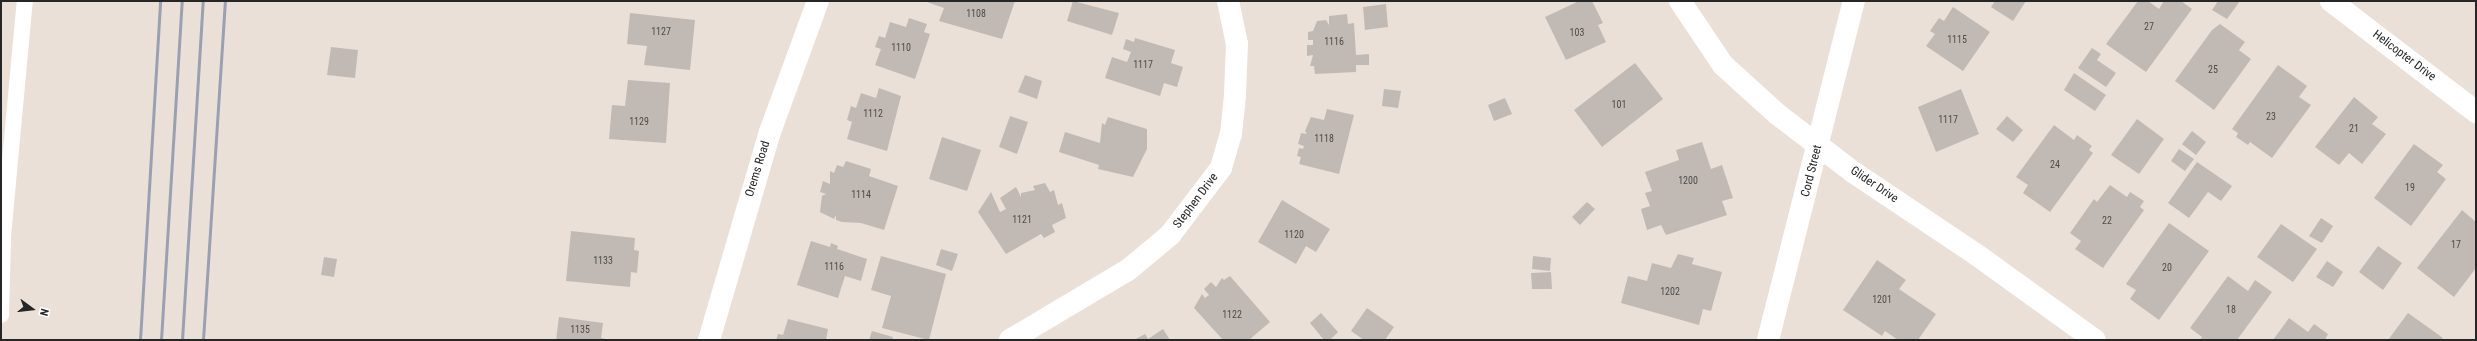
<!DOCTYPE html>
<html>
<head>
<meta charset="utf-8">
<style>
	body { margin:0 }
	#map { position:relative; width:2477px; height:341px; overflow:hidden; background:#eae0d7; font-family:"Roboto Condensed",sans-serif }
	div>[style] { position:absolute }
	.building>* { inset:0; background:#c1bab4 }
	.service>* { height:16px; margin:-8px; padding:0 8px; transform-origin:8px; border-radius:8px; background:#fff }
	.minor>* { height:22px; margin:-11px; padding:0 11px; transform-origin:11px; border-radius:11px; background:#fff }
	.rail>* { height:3px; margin:-1.5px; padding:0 1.5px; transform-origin:1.5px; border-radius:1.5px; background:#9aa0b1 }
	span { translate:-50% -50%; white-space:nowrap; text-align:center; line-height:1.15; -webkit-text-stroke:3.5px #fff; paint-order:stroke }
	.number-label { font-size:10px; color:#4d4b4a }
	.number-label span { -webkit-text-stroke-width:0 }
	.street-label { font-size:12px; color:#262626 }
	.frame { position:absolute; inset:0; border:2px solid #262626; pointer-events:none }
	.north { position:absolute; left:12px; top:289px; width:40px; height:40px; -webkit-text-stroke:3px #fff; paint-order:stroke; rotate:105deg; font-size:11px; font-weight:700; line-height:16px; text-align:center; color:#262626 }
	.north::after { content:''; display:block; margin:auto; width:14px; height:18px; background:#262626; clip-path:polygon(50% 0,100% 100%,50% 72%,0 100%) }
</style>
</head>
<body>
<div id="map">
	<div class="building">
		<i style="clip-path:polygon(924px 1px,1015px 1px,1002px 39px,939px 21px,944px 8px)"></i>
		<i style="clip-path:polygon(1073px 1px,1119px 13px,1112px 35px,1067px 21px)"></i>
		<i style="clip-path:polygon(1579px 1px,1592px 1px,1603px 23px,1598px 25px,1606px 42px,1566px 60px,1545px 17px)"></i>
		<i style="clip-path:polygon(1995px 1px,2026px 1px,2013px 21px,1991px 7px)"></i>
		<i style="clip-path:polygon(2138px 1px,2148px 1px,2159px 9px,2164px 1px,2181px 1px,2192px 9px,2146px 72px,2106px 44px)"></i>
		<i style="clip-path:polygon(2218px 1px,2240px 1px,2227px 19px,2212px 10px)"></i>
		<i style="clip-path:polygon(1386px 4px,1388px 27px,1365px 30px,1363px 7px)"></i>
		<i style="clip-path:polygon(1953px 7px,1990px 32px,1963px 71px,1926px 46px,1935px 34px,1930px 31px,1939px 18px,1944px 21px)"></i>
		<i style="clip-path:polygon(630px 13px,695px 20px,690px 70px,644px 65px,647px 46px,627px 44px)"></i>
		<i style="clip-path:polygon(1347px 14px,1348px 24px,1354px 23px,1356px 55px,1369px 54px,1369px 65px,1356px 65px,1356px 72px,1315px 74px,1314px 66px,1310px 66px,1313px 55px,1307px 56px,1307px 45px,1313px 45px,1313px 40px,1308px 40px,1308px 32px,1313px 31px,1317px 21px,1326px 20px,1329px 25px,1329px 16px)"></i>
		<i style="clip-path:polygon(909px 18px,927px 24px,924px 32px,930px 34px,915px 79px,875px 65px,881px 49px,875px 47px,879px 36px,885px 38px,890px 22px,906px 27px)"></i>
		<i style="clip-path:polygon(2220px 24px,2245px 42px,2239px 50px,2251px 59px,2214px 110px,2175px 81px,2212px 30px)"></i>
		<i style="clip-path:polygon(1135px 38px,1175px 50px,1171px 63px,1183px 67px,1177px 87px,1164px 83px,1160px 96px,1105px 78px,1112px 57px,1127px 62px,1131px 52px,1123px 49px,1126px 39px,1134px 42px)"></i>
		<i style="clip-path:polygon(331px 47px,358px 50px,355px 78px,327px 75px)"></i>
		<i style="clip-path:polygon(2092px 48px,2101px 54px,2097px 60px,2116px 73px,2106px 87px,2078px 68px)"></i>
		<i style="clip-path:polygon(1635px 63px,1663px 99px,1602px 147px,1574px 110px)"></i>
		<i style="clip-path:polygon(2278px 65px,2307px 86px,2299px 97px,2311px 105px,2272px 158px,2250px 142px,2248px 145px,2236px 137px,2238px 133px,2232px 129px)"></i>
		<i style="clip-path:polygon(2074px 73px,2106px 95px,2095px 111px,2064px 90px)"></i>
		<i style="clip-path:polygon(1025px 75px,1042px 81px,1037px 99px,1018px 92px)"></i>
		<i style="clip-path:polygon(628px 80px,670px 83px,666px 143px,609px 139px,612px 105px,625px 106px)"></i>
		<i style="clip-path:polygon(879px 88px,901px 96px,887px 151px,847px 139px,852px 122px,847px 120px,851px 106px,856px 108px,861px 93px,876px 98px)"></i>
		<i style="clip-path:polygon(1384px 89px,1401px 91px,1398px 108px,1382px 106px)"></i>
		<i style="clip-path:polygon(1961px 89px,1979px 134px,1936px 152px,1918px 107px)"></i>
		<i style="clip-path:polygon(2354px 97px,2378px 117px,2372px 124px,2386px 134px,2362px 164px,2349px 153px,2339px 165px,2315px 147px)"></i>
		<i style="clip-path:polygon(1505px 98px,1512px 114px,1494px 121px,1488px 105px)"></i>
		<i style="clip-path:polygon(1327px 109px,1354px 115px,1339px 174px,1299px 164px,1301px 157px,1297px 156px,1299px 148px,1303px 149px,1304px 146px,1298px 144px,1301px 133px,1307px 134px,1305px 131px,1311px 117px,1324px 120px)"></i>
		<i style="clip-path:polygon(1010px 116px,1028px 122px,1017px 154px,999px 147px)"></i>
		<i style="clip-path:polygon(2007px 116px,2023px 130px,2013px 142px,1996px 129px)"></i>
		<i style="clip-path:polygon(1108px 117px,1147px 129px,1147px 149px,1133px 177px,1098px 169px,1099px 165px,1059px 152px,1065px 132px,1100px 143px,1102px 123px,1105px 125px)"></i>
		<i style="clip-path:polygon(2137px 119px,2164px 139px,2139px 174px,2111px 155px)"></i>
		<i style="clip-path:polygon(2054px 125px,2074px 140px,2077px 135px,2092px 146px,2089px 150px,2093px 153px,2050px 212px,2023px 193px,2028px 185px,2016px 177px)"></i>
		<i style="clip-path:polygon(2192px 131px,2206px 142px,2196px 155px,2182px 144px)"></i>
		<i style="clip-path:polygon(942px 137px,981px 150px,967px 191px,929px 179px)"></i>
		<i style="clip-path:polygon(1702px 142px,1711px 169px,1722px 165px,1733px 198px,1722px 201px,1727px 215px,1666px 235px,1661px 225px,1647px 230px,1641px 209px,1650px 206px,1645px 193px,1652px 191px,1645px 172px,1679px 160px,1676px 150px)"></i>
		<i style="clip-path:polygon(2414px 144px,2443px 165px,2437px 172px,2446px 179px,2411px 226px,2374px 198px)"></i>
		<i style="clip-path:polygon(2179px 149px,2194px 159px,2185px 171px,2171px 161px)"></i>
		<i style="clip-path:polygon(846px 161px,871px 169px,869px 176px,898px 186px,884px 230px,861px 223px,842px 222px,836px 220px,836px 215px,834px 219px,820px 212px,822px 196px,826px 194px,820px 192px,823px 181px,830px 184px,830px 171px,834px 173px,837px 165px,843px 167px)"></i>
		<i style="clip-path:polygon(2197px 162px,2232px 186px,2221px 201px,2208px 192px,2189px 218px,2168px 203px)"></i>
		<i style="clip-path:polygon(1045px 183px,1050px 192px,1054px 190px,1058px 205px,1062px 203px,1066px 218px,1052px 225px,1055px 232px,1044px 238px,1041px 234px,1006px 254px,978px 212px,991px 192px,1000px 212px,1006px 209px,1000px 198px,1016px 187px,1021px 197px,1021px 193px,1035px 190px,1033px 186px)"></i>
		<i style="clip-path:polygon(2110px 185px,2127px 197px,2130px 192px,2144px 201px,2140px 207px,2144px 210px,2103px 268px,2075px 249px,2081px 241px,2070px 233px,2094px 199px,2097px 202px)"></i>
		<i style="clip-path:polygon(1282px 200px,1330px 229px,1316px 252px,1306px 246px,1296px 264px,1258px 242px)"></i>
		<i style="clip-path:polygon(1587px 202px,1595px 209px,1580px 225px,1572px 217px)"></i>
		<i style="clip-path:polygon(2462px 210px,2476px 222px,2476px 268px,2454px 297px,2417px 268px)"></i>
		<i style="clip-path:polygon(2321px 218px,2333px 226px,2322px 243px,2309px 236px)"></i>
		<i style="clip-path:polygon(2169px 223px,2209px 251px,2159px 320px,2130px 299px,2136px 290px,2126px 284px)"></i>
		<i style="clip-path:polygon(2281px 224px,2317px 249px,2293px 282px,2257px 257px)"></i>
		<i style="clip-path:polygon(571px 231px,635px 238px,634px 250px,639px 251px,637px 273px,631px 272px,630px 287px,566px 281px)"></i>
		<i style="clip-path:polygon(811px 241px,830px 247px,831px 243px,838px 246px,837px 249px,867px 259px,861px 281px,845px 276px,838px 298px,797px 285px)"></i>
		<i style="clip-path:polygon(2378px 246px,2402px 263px,2383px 290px,2359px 272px)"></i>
		<i style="clip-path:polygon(941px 249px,958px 254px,952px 271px,936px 265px)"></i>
		<i style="clip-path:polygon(1678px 254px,1694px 258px,1692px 264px,1722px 272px,1711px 311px,1703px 309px,1699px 325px,1621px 303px,1628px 276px,1647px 281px,1652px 263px,1671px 268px)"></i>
		<i style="clip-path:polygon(881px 256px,946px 274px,929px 340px,882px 328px,891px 296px,871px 290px)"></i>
		<i style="clip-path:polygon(1533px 256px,1551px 258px,1550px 271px,1532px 269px)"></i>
		<i style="clip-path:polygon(324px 257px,337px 259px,334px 277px,321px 275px)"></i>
		<i style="clip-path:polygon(1877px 260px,1906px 280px,1899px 289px,1936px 314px,1918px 340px,1898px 340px,1885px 331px,1882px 336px,1843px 310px)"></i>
		<i style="clip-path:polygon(2327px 261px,2343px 272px,2333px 287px,2316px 277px)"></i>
		<i style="clip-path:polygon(1551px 272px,1552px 289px,1532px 289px,1531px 273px)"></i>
		<i style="clip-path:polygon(1230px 276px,1270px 322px,1249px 340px,1223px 340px,1194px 308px,1202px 294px,1205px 298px,1209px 295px,1204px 289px,1211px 282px,1216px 287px,1222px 278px,1224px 280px)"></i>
		<i style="clip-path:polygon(2228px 276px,2248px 291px,2255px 280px,2272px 292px,2237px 340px,2200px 340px,2202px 337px,2190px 328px)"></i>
		<i style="clip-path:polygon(1367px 308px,1394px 327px,1385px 340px,1364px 340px,1351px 331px)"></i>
		<i style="clip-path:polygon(1321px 313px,1338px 332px,1330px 340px,1324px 340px,1310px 323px)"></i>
		<i style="clip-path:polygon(2408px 313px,2443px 338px,2441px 340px,2388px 340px)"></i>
		<i style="clip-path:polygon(559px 317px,603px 323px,601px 338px,611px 340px,556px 340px)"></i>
		<i style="clip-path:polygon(2289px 318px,2308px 332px,2314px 324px,2328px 334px,2325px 340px,2273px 340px)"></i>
		<i style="clip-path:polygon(788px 319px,828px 329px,826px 340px,776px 340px,778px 334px,783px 335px)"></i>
		<i style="clip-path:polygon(1163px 329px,1170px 340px,1134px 340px,1145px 334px,1148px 339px)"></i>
		<i style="clip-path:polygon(872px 331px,893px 337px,892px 340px,869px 340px)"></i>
	</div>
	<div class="service">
		<i style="left:1px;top:315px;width:79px;rotate:-88.5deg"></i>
		<i style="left:3px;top:236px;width:236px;rotate:-84.7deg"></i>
	</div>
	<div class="minor">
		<i style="left:1680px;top:1px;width:77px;rotate:56.1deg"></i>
		<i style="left:1723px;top:65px;width:73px;rotate:42.2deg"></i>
		<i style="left:1777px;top:114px;width:96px;rotate:37.3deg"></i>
		<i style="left:1853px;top:172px;width:149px;rotate:33.8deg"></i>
		<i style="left:1977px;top:255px;width:145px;rotate:35.8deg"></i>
		<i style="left:2331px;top:1px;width:183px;rotate:37.4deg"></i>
		<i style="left:709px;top:340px;width:217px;rotate:-73.7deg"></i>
		<i style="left:770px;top:132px;width:140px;rotate:-69.9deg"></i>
		<i style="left:1010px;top:340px;width:137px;rotate:-30.7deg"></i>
		<i style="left:1128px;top:270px;width:55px;rotate:-39.8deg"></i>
		<i style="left:1170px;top:235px;width:84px;rotate:-52.7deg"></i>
		<i style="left:1221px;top:168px;width:35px;rotate:-74deg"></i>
		<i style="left:1231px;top:134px;width:39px;rotate:-84deg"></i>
		<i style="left:1235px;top:95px;width:51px;rotate:-87.8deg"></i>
		<i style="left:1237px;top:44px;width:44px;rotate:-101.8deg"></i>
		<i style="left:1768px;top:340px;width:350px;rotate:-75.8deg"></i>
	</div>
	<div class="rail">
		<i style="left:140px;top:340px;width:340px;rotate:-86.6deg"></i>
		<i style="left:161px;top:340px;width:340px;rotate:-86.5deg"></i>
		<i style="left:182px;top:340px;width:340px;rotate:-86.5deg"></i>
		<i style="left:203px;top:340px;width:340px;rotate:-86.3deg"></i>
	</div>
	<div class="number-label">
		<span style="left:976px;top:14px">1108</span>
		<span style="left:2149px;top:27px">27</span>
		<span style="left:661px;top:32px">1127</span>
		<span style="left:1577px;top:33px">103</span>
		<span style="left:1957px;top:40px">1115</span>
		<span style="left:1334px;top:42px">1116</span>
		<span style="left:901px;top:48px">1110</span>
		<span style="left:1143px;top:65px">1117</span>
		<span style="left:2213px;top:70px">25</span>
		<span style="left:1619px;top:105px">101</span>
		<span style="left:873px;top:114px">1112</span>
		<span style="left:2271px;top:117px">23</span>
		<span style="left:1948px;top:120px">1117</span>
		<span style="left:639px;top:122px">1129</span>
		<span style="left:2354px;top:129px">21</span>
		<span style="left:1324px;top:139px">1118</span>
		<span style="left:2055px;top:165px">24</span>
		<span style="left:1688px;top:181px">1200</span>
		<span style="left:2410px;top:188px">19</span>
		<span style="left:861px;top:195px">1114</span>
		<span style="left:1022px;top:220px">1121</span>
		<span style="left:2107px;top:221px">22</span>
		<span style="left:1294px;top:235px">1120</span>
		<span style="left:2456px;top:245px">17</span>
		<span style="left:603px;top:261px">1133</span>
		<span style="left:834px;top:267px">1116</span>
		<span style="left:2167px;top:268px">20</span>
		<span style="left:1670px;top:292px">1202</span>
		<span style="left:1882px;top:300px">1201</span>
		<span style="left:2231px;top:310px">18</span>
		<span style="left:1232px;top:315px">1122</span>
		<span style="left:580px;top:330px">1135</span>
	</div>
	<div class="street-label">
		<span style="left:2404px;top:56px;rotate:37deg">Helicopter Drive</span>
		<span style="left:758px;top:169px;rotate:-73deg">Orems Road</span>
		<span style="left:1812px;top:171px;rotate:-76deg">Cord Street</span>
		<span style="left:1874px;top:185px;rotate:34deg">Glider Drive</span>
		<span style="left:1196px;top:201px;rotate:-53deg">Stephen Drive</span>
	</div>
	<div class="frame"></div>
	<div class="north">N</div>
</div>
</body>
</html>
